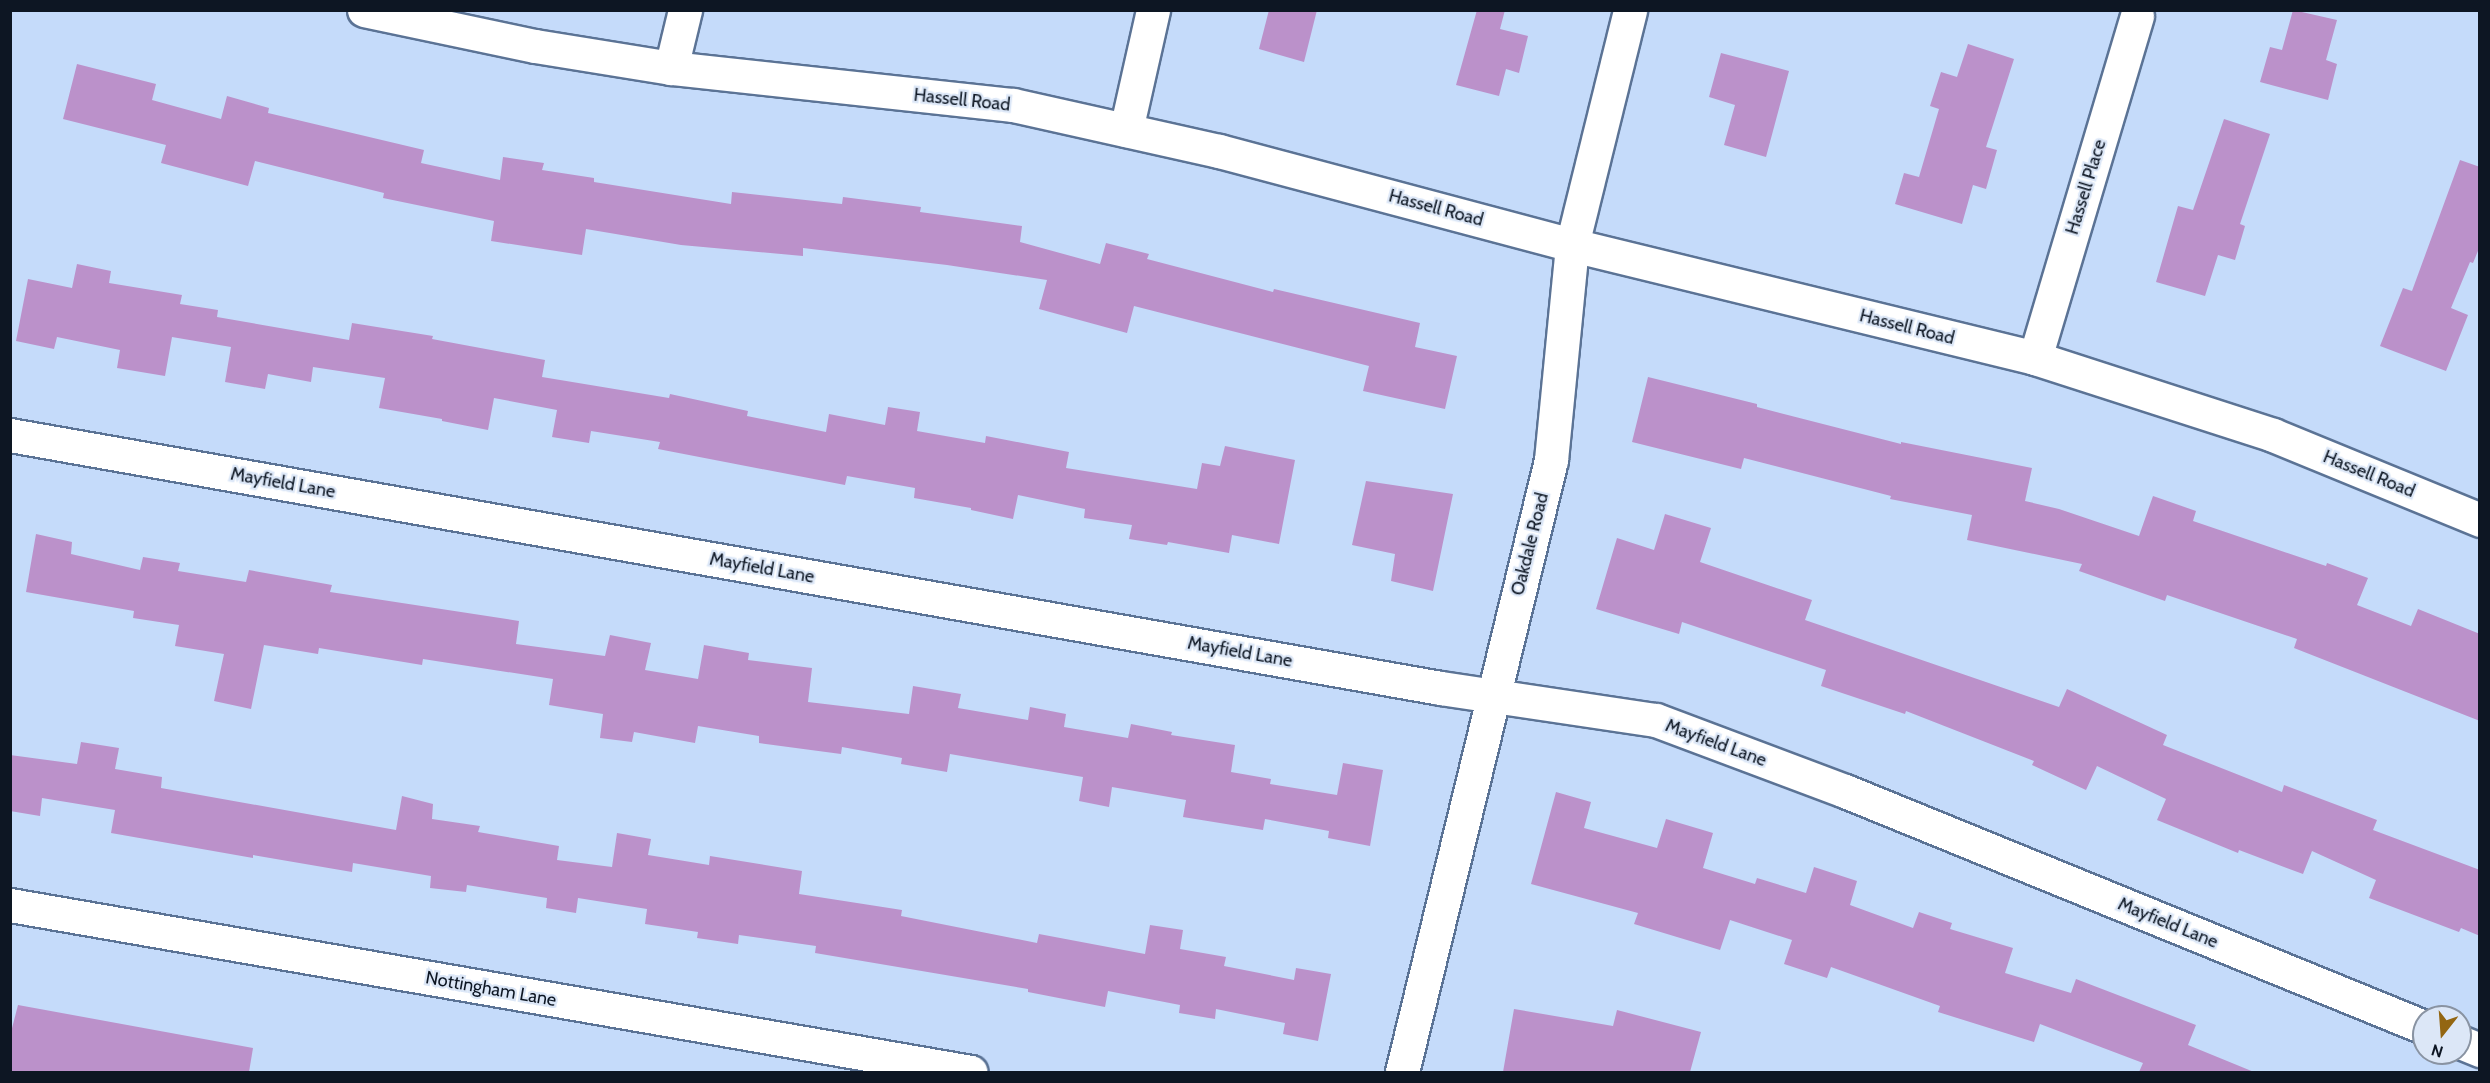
<!DOCTYPE html>
<html>
<head>
<meta charset="utf-8">
<style>
	body { margin:0 }
	#map { position:relative; width:2490px; height:1083px; overflow:hidden; background:#c5dbfa; font-family:Cabin,sans-serif }
	div>[style] { position:absolute }
	.building>* { inset:0; background:#bb91ca }
	.roads { filter:drop-shadow(2px 0 #5b7395) drop-shadow(-2px 0 #5b7395) drop-shadow(0 2px #5b7395) drop-shadow(0 -2px #5b7395) }
	.street>* { height:33px; margin:-16.5px; padding:0 16.5px; transform-origin:16.5px; border-radius:16.5px; background:#fff }
	.secondary>* { height:33px; margin:-16.5px; padding:0 16.5px; transform-origin:16.5px; border-radius:16.5px; background:#fff }
	span { translate:-50% -50%; white-space:nowrap; text-align:center; line-height:1.15; -webkit-text-stroke:4.5px #dce7f7; paint-order:stroke }
	.street-label { font-size:18px; color:#0d1623 }
	.frame { position:absolute; inset:0; border:12px solid #0d1623; pointer-events:none }
	.north { position:absolute; left:2412px; top:1005px; width:60px; height:60px; box-sizing:border-box; background:#dce7f7; border:2px solid #8993a2; border-radius:50%; rotate:197deg; font-size:16px; font-weight:700; line-height:24px; text-align:center; color:#0d1623 }
	.north::after { content:''; display:block; margin:auto; width:21px; height:27px; background:#936612; clip-path:polygon(50% 0,100% 100%,50% 72%,0 100%) }
</style>
</head>
<body>
<div id="map">
	<div class="building">
		<i style="clip-path:polygon(1269px 10px,1317px 10px,1304px 62px,1259px 49px)"></i>
		<i style="clip-path:polygon(1477px 10px,1505px 10px,1500px 29px,1528px 36px,1519px 73px,1506px 69px,1499px 96px,1456px 85px)"></i>
		<i style="clip-path:polygon(2293px 10px,2337px 20px,2326px 60px,2337px 64px,2328px 100px,2260px 82px,2270px 47px,2282px 50px)"></i>
		<i style="clip-path:polygon(1968px 44px,2014px 59px,1986px 147px,1997px 150px,1986px 189px,1973px 185px,1962px 224px,1895px 204px,1904px 173px,1919px 177px,1939px 109px,1930px 106px,1941px 72px,1957px 77px)"></i>
		<i style="clip-path:polygon(1721px 53px,1789px 71px,1766px 157px,1724px 145px,1735px 105px,1709px 97px)"></i>
		<i style="clip-path:polygon(77px 64px,156px 84px,152px 100px,221px 119px,227px 96px,269px 108px,268px 113px,424px 150px,421px 163px,500px 180px,503px 157px,544px 163px,542px 170px,594px 178px,594px 182px,731px 204px,732px 192px,842px 204px,843px 197px,921px 207px,920px 212px,1022px 226px,1020px 242px,1100px 264px,1106px 243px,1149px 254px,1147px 259px,1273px 292px,1274px 289px,1420px 323px,1415px 347px,1457px 356px,1445px 409px,1363px 391px,1369px 366px,1134px 306px,1127px 333px,1039px 309px,1047px 280px,947px 265px,803px 248px,803px 256px,681px 245px,586px 229px,582px 255px,491px 241px,494px 221px,383px 198px,384px 193px,255px 161px,248px 186px,161px 163px,166px 145px,63px 119px)"></i>
		<i style="clip-path:polygon(2224px 119px,2270px 134px,2240px 224px,2245px 226px,2235px 260px,2218px 255px,2205px 296px,2156px 282px,2178px 206px,2193px 210px)"></i>
		<i style="clip-path:polygon(2460px 160px,2480px 167px,2480px 246px,2473px 263px,2470px 262px,2451px 308px,2468px 315px,2446px 371px,2380px 346px,2403px 288px,2412px 291px)"></i>
		<i style="clip-path:polygon(77px 264px,111px 271px,109px 283px,182px 295px,180px 304px,218px 310px,217px 317px,349px 340px,352px 323px,433px 336px,432px 339px,545px 360px,542px 377px,669px 398px,670px 394px,748px 411px,747px 416px,826px 432px,829px 414px,885px 425px,888px 407px,920px 412px,917px 431px,985px 443px,986px 436px,1069px 452px,1066px 468px,1197px 489px,1202px 463px,1220px 466px,1225px 446px,1295px 460px,1279px 544px,1232px 535px,1229px 553px,1168px 542px,1167px 545px,1129px 539px,1132px 525px,1084px 518px,1085px 509px,1018px 495px,1013px 519px,971px 510px,971px 508px,914px 498px,915px 488px,847px 476px,845px 485px,658px 449px,660px 442px,591px 431px,589px 443px,552px 437px,557px 410px,494px 398px,488px 430px,442px 421px,442px 419px,379px 408px,385px 378px,313px 367px,311px 382px,268px 374px,265px 389px,225px 382px,231px 347px,172px 337px,165px 376px,117px 368px,120px 350px,57px 337px,54px 349px,16px 341px,28px 279px,72px 288px)"></i>
		<i style="clip-path:polygon(1648px 377px,1757px 404px,1757px 407px,1901px 444px,1901px 442px,2032px 468px,2025px 501px,2059px 509px,2139px 536px,2153px 496px,2196px 511px,2193px 521px,2326px 566px,2327px 563px,2368px 578px,2357px 605px,2411px 626px,2418px 609px,2480px 634px,2480px 721px,2294px 648px,2297px 639px,2167px 595px,2165px 601px,2079px 571px,2082px 564px,1967px 540px,1972px 515px,1890px 499px,1891px 496px,1744px 458px,1741px 469px,1632px 442px)"></i>
		<i style="clip-path:polygon(1366px 481px,1453px 494px,1433px 591px,1391px 581px,1395px 554px,1352px 545px)"></i>
		<i style="clip-path:polygon(1665px 514px,1711px 528px,1700px 562px,1812px 600px,1805px 620px,2059px 707px,2067px 689px,2167px 735px,2163px 745px,2282px 792px,2284px 785px,2377px 820px,2373px 830px,2480px 870px,2480px 936px,2461px 928px,2459px 932px,2369px 898px,2376px 880px,2312px 851px,2303px 874px,2239px 850px,2238px 853px,2157px 820px,2166px 799px,2097px 766px,2086px 790px,2032px 765px,2034px 761px,1906px 711px,1905px 714px,1821px 686px,1826px 670px,1682px 622px,1679px 634px,1596px 609px,1617px 538px,1654px 550px)"></i>
		<i style="clip-path:polygon(36px 534px,72px 542px,71px 554px,140px 570px,143px 557px,180px 563px,178px 571px,246px 582px,249px 570px,332px 585px,330px 592px,519px 621px,516px 644px,605px 656px,610px 635px,651px 643px,645px 670px,698px 679px,704px 645px,749px 653px,748px 660px,812px 668px,808px 702px,909px 714px,913px 686px,961px 694px,958px 708px,1028px 720px,1030px 707px,1066px 714px,1064px 727px,1128px 738px,1131px 724px,1172px 732px,1171px 735px,1235px 745px,1231px 772px,1271px 779px,1270px 784px,1337px 795px,1343px 763px,1383px 770px,1370px 846px,1328px 838px,1329px 831px,1265px 819px,1263px 830px,1183px 817px,1186px 800px,1112px 787px,1109px 807px,1079px 801px,1083px 777px,950px 754px,947px 772px,901px 764px,902px 758px,842px 747px,841px 754px,759px 743px,759px 736px,698px 726px,695px 743px,634px 732px,632px 742px,600px 738px,603px 714px,549px 705px,553px 679px,423px 659px,422px 665px,319px 648px,318px 654px,264px 645px,251px 709px,214px 701px,224px 654px,175px 646px,179px 625px,133px 618px,134px 611px,26px 592px)"></i>
		<i style="clip-path:polygon(81px 742px,119px 748px,115px 769px,162px 777px,161px 788px,396px 830px,402px 796px,433px 804px,432px 819px,480px 826px,478px 832px,559px 846px,557px 860px,612px 867px,617px 833px,651px 839px,648px 855px,709px 865px,710px 856px,802px 871px,799px 894px,902px 910px,901px 916px,1037px 943px,1039px 934px,1145px 954px,1150px 925px,1183px 930px,1180px 949px,1226px 957px,1224px 966px,1294px 980px,1296px 968px,1331px 974px,1318px 1041px,1283px 1034px,1285px 1023px,1216px 1009px,1215px 1019px,1179px 1013px,1180px 1005px,1108px 991px,1105px 1007px,1028px 992px,1028px 989px,815px 953px,816px 946px,739px 935px,738px 944px,697px 938px,698px 932px,645px 924px,647px 909px,578px 898px,576px 913px,546px 908px,547px 898px,467px 885px,466px 892px,430px 888px,431px 876px,353px 863px,352px 872px,253px 855px,253px 858px,111px 833px,115px 810px,42px 798px,40px 816px,10px 811px,10px 755px,77px 764px)"></i>
		<i style="clip-path:polygon(1556px 792px,1591px 802px,1584px 828px,1657px 848px,1666px 819px,1713px 833px,1703px 868px,1755px 884px,1757px 878px,1806px 893px,1814px 867px,1857px 881px,1850px 905px,1913px 928px,1919px 912px,1952px 923px,1950px 929px,2013px 948px,2005px 973px,2071px 993px,2076px 979px,2196px 1025px,2188px 1045px,2254px 1072px,2139px 1072px,2143px 1063px,2040px 1024px,2034px 1042px,1938px 1012px,1940px 1006px,1831px 967px,1827px 978px,1784px 964px,1792px 940px,1730px 920px,1720px 950px,1634px 924px,1638px 913px,1531px 884px)"></i>
		<i style="clip-path:polygon(18px 1005px,253px 1048px,249px 1072px,10px 1072px,10px 1036px)"></i>
		<i style="clip-path:polygon(1514px 1009px,1613px 1026px,1617px 1010px,1701px 1032px,1690px 1072px,1503px 1072px)"></i>
	</div>
	<div class="roads">
		<div class="street">
			<i style="left:671px;top:68px;width:60px;rotate:-76.4deg"></i>
			<i style="left:1126px;top:130px;width:123px;rotate:-77.3deg"></i>
			<i style="left:2035px;top:358px;width:357px;rotate:-73.4deg"></i>
			<i style="left:10px;top:435px;width:1453px;rotate:10.03deg"></i>
			<i style="left:1441px;top:688px;width:217px;rotate:8.5deg"></i>
			<i style="left:1656px;top:720px;width:202px;rotate:20.6deg"></i>
			<i style="left:1845px;top:791px;width:625px;rotate:22.18deg"></i>
			<i style="left:10px;top:905px;width:975px;rotate:9.86deg"></i>
			<i style="left:2460px;top:1042px;width:22px;rotate:22deg"></i>
			<i style="left:1402px;top:1072px;width:630px;rotate:-76.32deg"></i>
			<i style="left:1551px;top:460px;width:216px;rotate:-84.4deg"></i>
			<i style="left:1572px;top:245px;width:242px;rotate:-76.1deg"></i>
		</div>
		<div class="secondary">
			<i style="left:364px;top:10px;width:175px;rotate:11.9deg"></i>
			<i style="left:535px;top:46px;width:138px;rotate:9.2deg"></i>
			<i style="left:671px;top:68px;width:344px;rotate:6.2deg"></i>
			<i style="left:1013px;top:105px;width:211px;rotate:12.6deg"></i>
			<i style="left:1219px;top:151px;width:365px;rotate:14.9deg"></i>
			<i style="left:1572px;top:245px;width:477px;rotate:13.7deg"></i>
			<i style="left:2035px;top:358px;width:250px;rotate:17.9deg"></i>
			<i style="left:2273px;top:435px;width:224px;rotate:22.3deg"></i>
		</div>
	</div>
	<div class="street-label">
		<span style="left:962px;top:100px;rotate:6deg">Hassell Road</span>
		<span style="left:2086px;top:187px;rotate:-73deg">Hassell Place</span>
		<span style="left:1436px;top:208px;rotate:15deg">Hassell Road</span>
		<span style="left:1907px;top:327px;rotate:14deg">Hassell Road</span>
		<span style="left:2369px;top:474px;rotate:22deg">Hassell Road</span>
		<span style="left:283px;top:483px;rotate:10deg">Mayfield Lane</span>
		<span style="left:1530px;top:544px;rotate:-76deg">Oakdale Road</span>
		<span style="left:762px;top:568px;rotate:10deg">Mayfield Lane</span>
		<span style="left:1240px;top:652px;rotate:10deg">Mayfield Lane</span>
		<span style="left:1716px;top:743px;rotate:20deg">Mayfield Lane</span>
		<span style="left:2168px;top:923px;rotate:22deg">Mayfield Lane</span>
		<span style="left:491px;top:989px;rotate:10deg">Nottingham Lane</span>
	</div>
	<div class="frame"></div>
	<div class="north">N</div>
</div>
</body>
</html>
